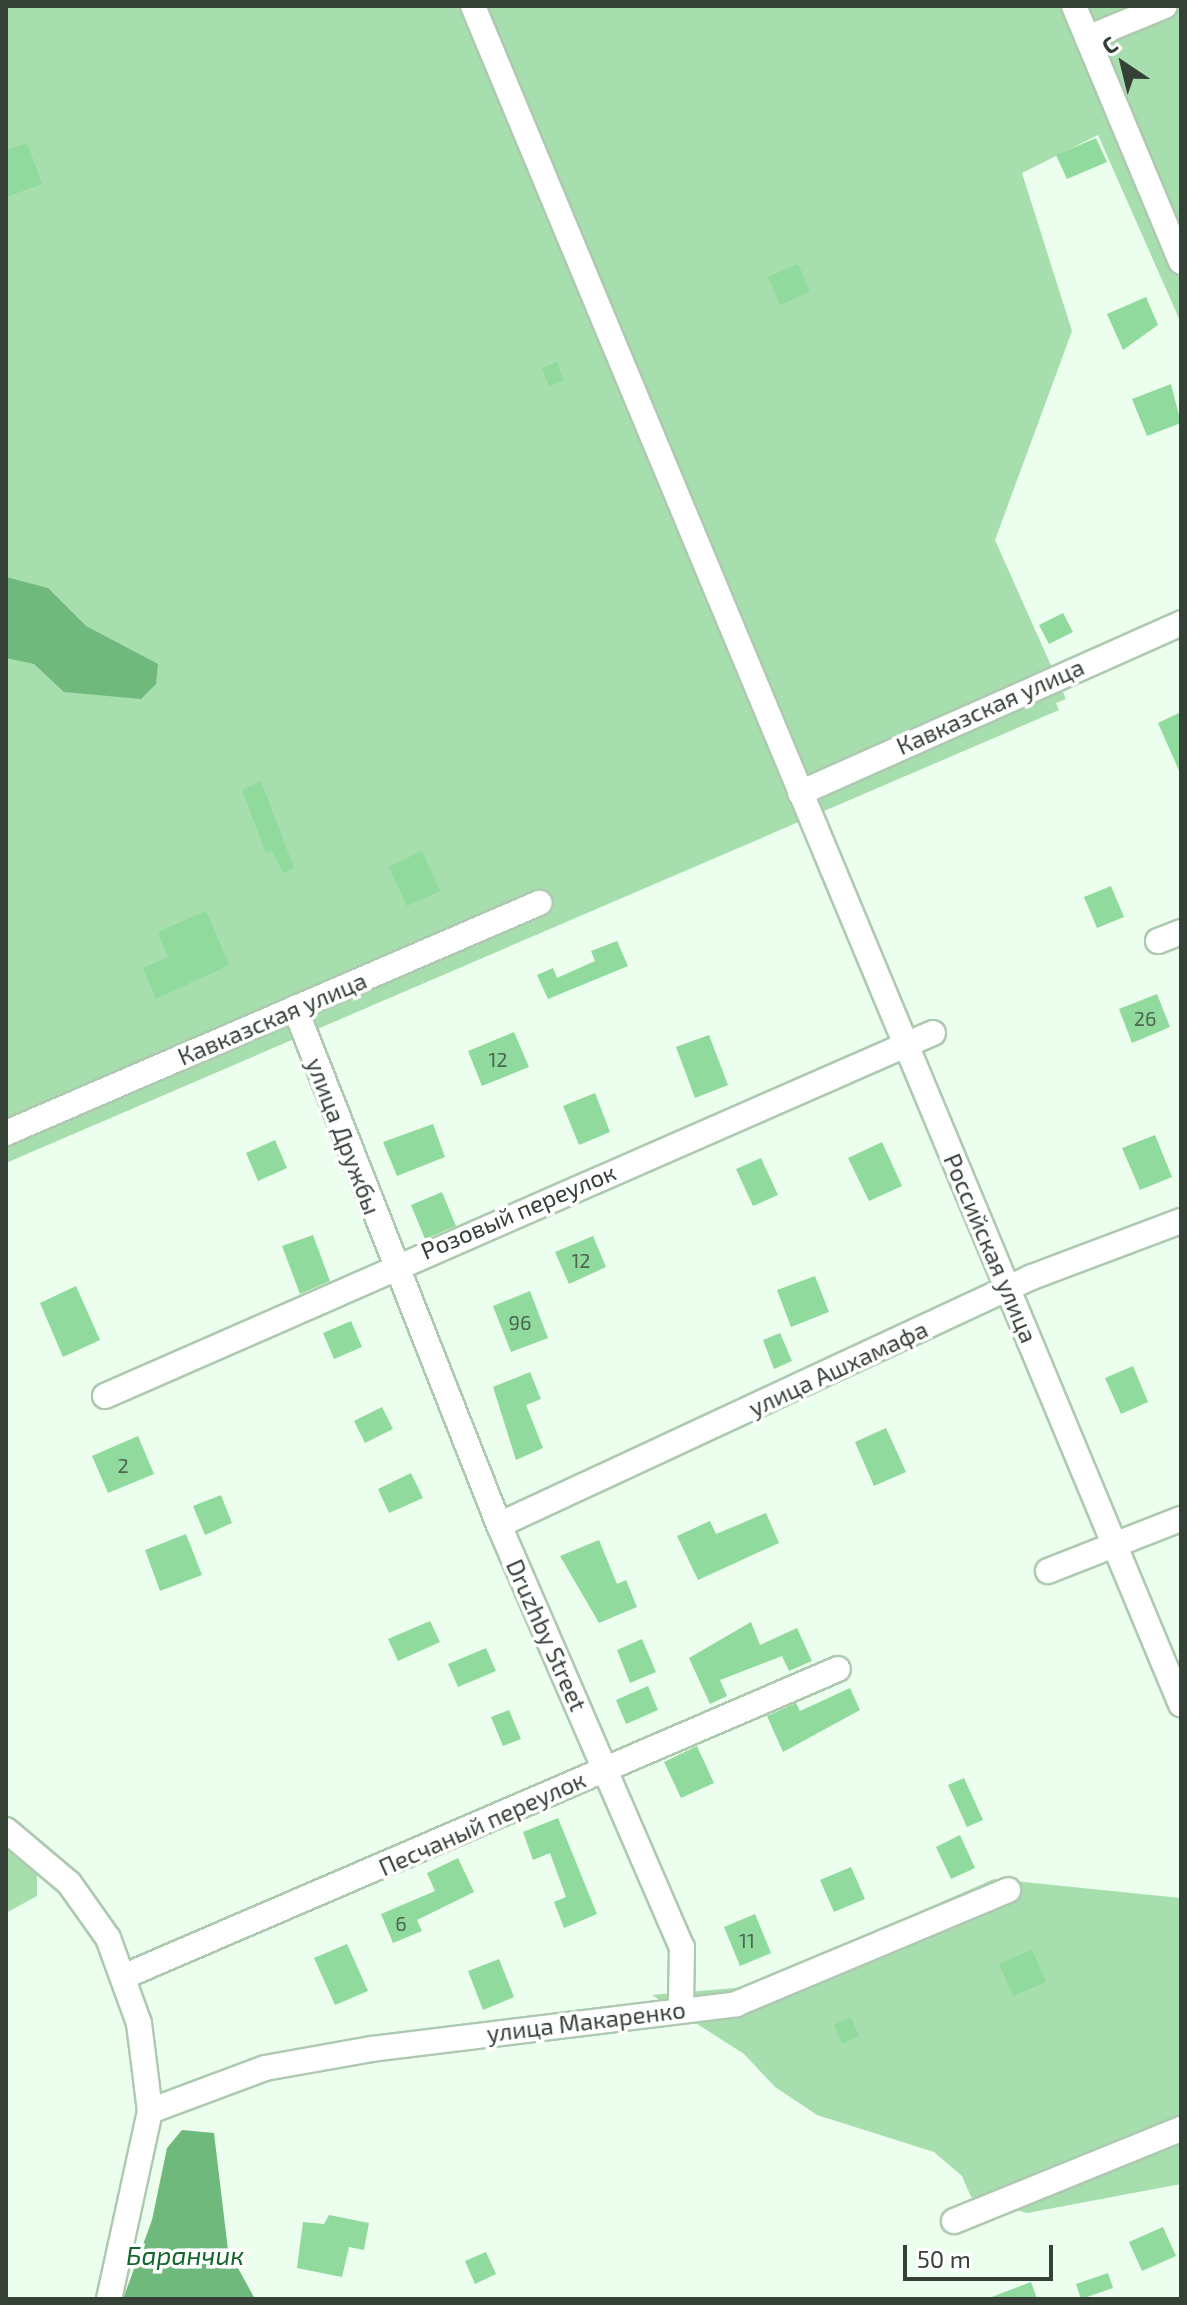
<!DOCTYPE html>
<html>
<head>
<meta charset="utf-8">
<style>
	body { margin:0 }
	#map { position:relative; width:1187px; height:2305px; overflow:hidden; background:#ecfeee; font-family:"Exo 2",sans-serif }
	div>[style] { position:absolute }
	.green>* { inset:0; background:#a6deae }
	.water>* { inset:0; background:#6fb97d }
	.building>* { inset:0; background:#8fda9c }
	.roads { filter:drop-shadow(2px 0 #adcab1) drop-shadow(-2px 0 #adcab1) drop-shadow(0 2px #adcab1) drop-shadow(0 -2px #adcab1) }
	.minor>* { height:24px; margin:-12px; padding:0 12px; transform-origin:12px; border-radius:12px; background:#fff }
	span { translate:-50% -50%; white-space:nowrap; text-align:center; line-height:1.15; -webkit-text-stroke:7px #fff; paint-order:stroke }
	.number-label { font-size:20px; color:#4c6650 }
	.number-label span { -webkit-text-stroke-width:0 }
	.street-label { font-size:24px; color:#354036 }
	.water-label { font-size:26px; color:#14662e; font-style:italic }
	.frame { position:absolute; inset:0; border:8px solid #354036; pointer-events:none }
	.north { position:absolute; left:1083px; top:24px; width:80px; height:80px; -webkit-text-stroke:6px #fff; paint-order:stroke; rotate:325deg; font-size:22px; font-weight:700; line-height:32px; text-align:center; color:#354036 }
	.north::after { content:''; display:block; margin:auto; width:28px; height:36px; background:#354036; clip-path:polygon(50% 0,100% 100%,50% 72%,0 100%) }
	.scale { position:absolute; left:903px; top:2245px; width:150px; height:36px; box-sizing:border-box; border:4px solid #354036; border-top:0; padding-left:10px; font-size:24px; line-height:28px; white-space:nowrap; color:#354036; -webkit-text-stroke:6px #fff; paint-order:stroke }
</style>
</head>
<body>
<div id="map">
	<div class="green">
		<i style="clip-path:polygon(6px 6px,1181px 6px,1181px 323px,1098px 135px,1022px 173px,1072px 331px,995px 540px,1066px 699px,1056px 703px,1059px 710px,6px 1163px)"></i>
		<i style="clip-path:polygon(6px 1842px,37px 1871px,37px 1896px,6px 1913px)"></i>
		<i style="clip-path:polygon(994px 1879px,1181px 1898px,1181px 2184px,1027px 2213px,971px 2197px,962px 2176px,934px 2152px,817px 2115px,775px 2087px,744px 2054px,652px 1995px,747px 1987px)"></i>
	</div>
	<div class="water">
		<i style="clip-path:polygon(6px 577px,48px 588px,86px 626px,158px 664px,156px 684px,141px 699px,64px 692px,34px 664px,6px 658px)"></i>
		<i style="clip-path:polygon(182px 2130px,214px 2133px,228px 2250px,255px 2299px,123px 2299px,152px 2220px,167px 2148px)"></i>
	</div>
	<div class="building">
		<i style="clip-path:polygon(1096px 138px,1107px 162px,1067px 179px,1056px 155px)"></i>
		<i style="clip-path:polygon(27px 143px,42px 184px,6px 197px,6px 150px)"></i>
		<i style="clip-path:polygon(798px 264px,810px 292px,780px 305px,768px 277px)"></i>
		<i style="clip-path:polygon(1146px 297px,1158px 325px,1123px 350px,1107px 314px)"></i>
		<i style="clip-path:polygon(557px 362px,564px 380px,549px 386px,542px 368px)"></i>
		<i style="clip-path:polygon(1171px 384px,1181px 423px,1147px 436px,1132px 399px)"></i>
		<i style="clip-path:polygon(1063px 613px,1073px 632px,1049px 644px,1039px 625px)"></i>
		<i style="clip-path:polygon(1181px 712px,1181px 775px,1158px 723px)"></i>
		<i style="clip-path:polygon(261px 781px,294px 868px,283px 873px,272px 850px,266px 853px,242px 790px)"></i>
		<i style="clip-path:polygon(422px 851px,440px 891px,407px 906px,389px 867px)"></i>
		<i style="clip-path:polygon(1111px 886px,1124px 917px,1097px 928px,1084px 897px)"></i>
		<i style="clip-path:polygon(206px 911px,229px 965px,156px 999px,143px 968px,168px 957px,158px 932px)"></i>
		<i style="clip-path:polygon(617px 941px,628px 966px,548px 999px,537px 975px,553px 968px,557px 978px,595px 961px,591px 951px)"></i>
		<i style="clip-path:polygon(1157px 994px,1170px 1027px,1132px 1043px,1119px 1009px)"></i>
		<i style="clip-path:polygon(514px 1032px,529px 1067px,482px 1086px,468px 1051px)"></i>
		<i style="clip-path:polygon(709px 1035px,728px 1085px,695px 1098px,676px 1047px)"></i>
		<i style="clip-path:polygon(595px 1093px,610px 1132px,579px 1145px,563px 1106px)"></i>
		<i style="clip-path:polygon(433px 1124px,445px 1157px,397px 1176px,383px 1142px)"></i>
		<i style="clip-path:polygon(1155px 1135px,1172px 1177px,1140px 1190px,1122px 1148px)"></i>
		<i style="clip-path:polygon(275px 1140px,287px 1168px,258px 1181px,246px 1153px)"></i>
		<i style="clip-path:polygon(882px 1142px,902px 1186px,869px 1201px,848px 1158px)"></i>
		<i style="clip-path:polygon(761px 1158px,778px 1195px,753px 1206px,736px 1169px)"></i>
		<i style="clip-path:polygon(442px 1192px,456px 1226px,425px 1239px,411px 1205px)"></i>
		<i style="clip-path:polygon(313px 1235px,330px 1281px,300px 1294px,282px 1246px)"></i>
		<i style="clip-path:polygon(593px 1236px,606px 1267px,569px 1284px,555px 1252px)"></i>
		<i style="clip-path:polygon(815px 1276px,829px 1312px,791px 1327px,777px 1290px)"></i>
		<i style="clip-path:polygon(76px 1286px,100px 1340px,63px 1357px,40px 1303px)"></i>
		<i style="clip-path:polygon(530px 1291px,548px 1338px,511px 1352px,493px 1306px)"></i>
		<i style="clip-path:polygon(351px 1321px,362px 1347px,334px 1359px,323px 1333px)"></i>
		<i style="clip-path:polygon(780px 1333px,792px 1361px,774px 1369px,763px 1340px)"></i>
		<i style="clip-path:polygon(1133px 1366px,1148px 1402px,1121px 1414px,1105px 1378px)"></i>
		<i style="clip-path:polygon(530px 1372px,541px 1399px,526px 1405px,543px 1448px,516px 1460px,493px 1387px)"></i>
		<i style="clip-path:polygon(382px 1407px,393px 1429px,365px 1443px,354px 1421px)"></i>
		<i style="clip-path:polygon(886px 1428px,906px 1472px,874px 1486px,855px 1442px)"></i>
		<i style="clip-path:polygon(138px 1436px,154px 1474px,108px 1493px,92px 1456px)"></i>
		<i style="clip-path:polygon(411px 1473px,423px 1498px,389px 1513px,378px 1489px)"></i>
		<i style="clip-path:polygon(221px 1495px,232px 1523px,205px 1535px,193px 1506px)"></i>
		<i style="clip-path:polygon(766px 1513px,779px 1543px,698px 1580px,677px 1536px,710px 1521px,716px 1534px)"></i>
		<i style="clip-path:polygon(186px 1534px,202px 1575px,160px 1591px,145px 1550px)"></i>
		<i style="clip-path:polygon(599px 1540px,617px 1584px,626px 1580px,637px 1607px,599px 1623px,560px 1556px)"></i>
		<i style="clip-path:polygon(430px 1621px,440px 1642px,398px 1661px,388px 1639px)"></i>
		<i style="clip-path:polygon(751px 1622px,760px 1645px,797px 1628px,812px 1661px,789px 1671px,782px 1656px,720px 1680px,727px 1696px,710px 1704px,689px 1658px)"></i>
		<i style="clip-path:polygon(642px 1639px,656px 1672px,630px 1683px,617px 1650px)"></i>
		<i style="clip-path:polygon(486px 1648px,496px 1671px,458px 1687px,448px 1664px)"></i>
		<i style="clip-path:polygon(648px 1686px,658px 1710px,626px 1724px,616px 1700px)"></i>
		<i style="clip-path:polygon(850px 1688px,860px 1710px,783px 1752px,767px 1716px,796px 1703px,800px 1711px)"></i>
		<i style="clip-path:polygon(509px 1710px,521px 1739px,503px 1746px,491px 1717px)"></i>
		<i style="clip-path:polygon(697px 1746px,714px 1783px,681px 1798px,664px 1762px)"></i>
		<i style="clip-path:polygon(964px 1778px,983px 1820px,967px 1827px,948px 1785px)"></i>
		<i style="clip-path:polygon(558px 1818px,597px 1914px,564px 1928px,554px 1902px,566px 1897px,550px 1853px,533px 1860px,523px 1832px)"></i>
		<i style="clip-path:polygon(960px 1835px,975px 1868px,951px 1879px,936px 1847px)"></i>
		<i style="clip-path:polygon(458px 1858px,474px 1892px,417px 1920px,422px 1931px,393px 1943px,381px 1914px,435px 1891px,427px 1873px)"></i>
		<i style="clip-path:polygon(851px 1867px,865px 1899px,834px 1912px,820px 1880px)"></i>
		<i style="clip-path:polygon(755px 1914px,771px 1953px,740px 1966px,724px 1927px)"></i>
		<i style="clip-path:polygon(347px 1944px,368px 1991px,335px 2005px,314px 1958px)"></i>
		<i style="clip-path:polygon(1032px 1950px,1046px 1982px,1013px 1996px,999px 1964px)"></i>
		<i style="clip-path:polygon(499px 1959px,514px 1997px,483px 2010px,468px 1971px)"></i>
		<i style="clip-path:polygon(851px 2017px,859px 2036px,842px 2044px,834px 2025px)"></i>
		<i style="clip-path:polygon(329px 2215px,369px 2223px,364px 2250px,349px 2247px,342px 2277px,297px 2268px,303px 2222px,324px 2224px)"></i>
		<i style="clip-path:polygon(1163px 2227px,1176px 2256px,1142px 2271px,1129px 2242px)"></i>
		<i style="clip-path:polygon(486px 2252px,496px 2274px,475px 2284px,465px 2261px)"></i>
		<i style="clip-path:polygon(1108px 2273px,1113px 2288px,1081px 2299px,1076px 2284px)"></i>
		<i style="clip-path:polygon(1031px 2282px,1037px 2299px,990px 2299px,989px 2298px)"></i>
	</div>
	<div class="roads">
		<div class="minor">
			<i style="left:473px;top:6px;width:1840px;rotate:67.37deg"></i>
			<i style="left:1074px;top:6px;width:277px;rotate:67.3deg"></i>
			<i style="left:1087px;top:38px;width:84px;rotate:-22.3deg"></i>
			<i style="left:800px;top:793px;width:417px;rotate:-24deg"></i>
			<i style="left:1158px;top:941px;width:25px;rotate:-21deg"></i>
			<i style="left:295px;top:1008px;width:556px;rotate:68.47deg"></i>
			<i style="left:499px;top:1525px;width:460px;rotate:66.6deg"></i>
			<i style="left:682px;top:1947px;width:60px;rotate:91deg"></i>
			<i style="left:6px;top:1133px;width:581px;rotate:-23.34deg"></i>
			<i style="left:105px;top:1396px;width:904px;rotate:-23.67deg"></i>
			<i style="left:499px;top:1525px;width:588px;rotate:-24.95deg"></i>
			<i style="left:1032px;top:1277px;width:159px;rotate:-20.6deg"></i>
			<i style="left:1048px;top:1571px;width:143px;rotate:-21.4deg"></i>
			<i style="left:6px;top:1830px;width:82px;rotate:40.1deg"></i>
			<i style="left:69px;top:1883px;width:67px;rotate:54.7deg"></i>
			<i style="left:108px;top:1938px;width:90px;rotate:70deg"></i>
			<i style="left:139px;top:2023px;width:89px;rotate:82.9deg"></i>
			<i style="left:150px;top:2111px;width:192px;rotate:102.3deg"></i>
			<i style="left:125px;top:1976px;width:776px;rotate:-23.3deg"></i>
			<i style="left:150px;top:2111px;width:123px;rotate:-20.5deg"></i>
			<i style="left:265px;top:2068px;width:109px;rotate:-10.1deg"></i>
			<i style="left:372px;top:2049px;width:367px;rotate:-7deg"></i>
			<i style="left:736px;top:2004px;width:295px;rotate:-22.7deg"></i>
			<i style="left:954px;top:2221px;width:245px;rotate:-22.1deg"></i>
		</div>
	</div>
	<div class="number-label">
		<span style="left:1145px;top:1018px">26</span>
		<span style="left:498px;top:1059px">12</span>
		<span style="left:581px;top:1260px">12</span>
		<span style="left:520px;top:1322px">96</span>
		<span style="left:123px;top:1465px">2</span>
		<span style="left:401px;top:1923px">6</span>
		<span style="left:747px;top:1940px">11</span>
	</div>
	<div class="street-label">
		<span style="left:990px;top:706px;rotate:-24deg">Кавказcкая улица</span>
		<span style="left:272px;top:1018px;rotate:-23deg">Кавказcкая улица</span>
		<span style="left:344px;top:1136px;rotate:69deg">улица Дружбы</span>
		<span style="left:518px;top:1211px;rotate:-23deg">Розовый переулок</span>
		<span style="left:991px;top:1248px;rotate:67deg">Российская улица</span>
		<span style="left:838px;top:1368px;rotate:-25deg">улица Ашхамафа</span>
		<span style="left:547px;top:1635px;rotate:66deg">Druzhby Street</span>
		<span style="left:482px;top:1823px;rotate:-24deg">Песчаный переулок</span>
		<span style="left:586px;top:2021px;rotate:-7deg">улица Макаренко</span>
	</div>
	<div class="water-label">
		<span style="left:185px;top:2255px">Баранчик</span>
	</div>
	<div class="frame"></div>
	<div class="north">С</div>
	<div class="scale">50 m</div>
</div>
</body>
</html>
